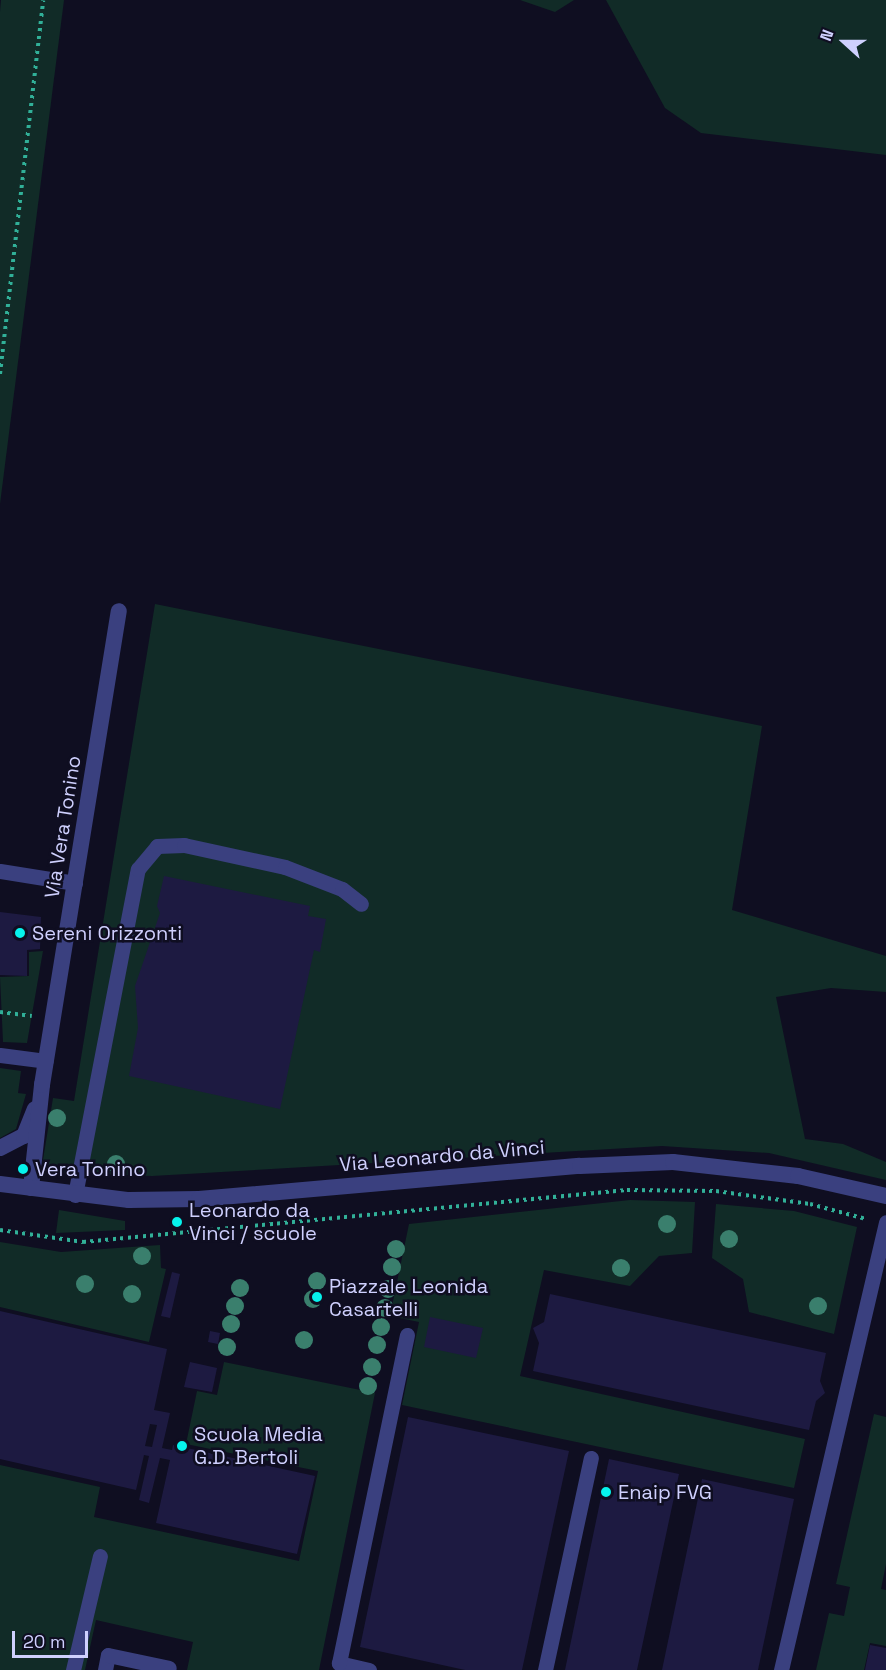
<!DOCTYPE html>
<html>
<head>
<meta charset="utf-8">
<style>
	body { margin:0 }
	#map { position:relative; width:886px; height:1670px; overflow:hidden; background:#0f0e21; font-family:"Space Grotesk",sans-serif }
	div>[style] { position:absolute }
	.green>* { inset:0; background:#112b27 }
	.building>* { inset:0; background:#1d1a41 }
	.path>* { height:4px; margin-top:-2px; transform-origin:0; background:repeating-linear-gradient(90deg,#31b098 0 3px,transparent 0 7.5px) }
	.service>* { height:15px; margin:-7.5px; padding:0 7.5px; transform-origin:7.5px; border-radius:7.5px; background:#3a407f }
	.minor>* { height:16px; margin:-8px; padding:0 8px; transform-origin:8px; border-radius:8px; background:#3a407f }
	.tertiary>* { height:16px; margin:-8px; padding:0 8px; transform-origin:8px; border-radius:8px; background:#3a407f }
	.trees>* { width:18px; height:18px; margin:-9px; border-radius:50%; background:#3a7f6d }
	.dots>* { width:16px; height:16px; translate:-50% -50%; box-sizing:border-box; border:3px solid #0f0e21; border-radius:50% }
	span { translate:-50% -50%; white-space:nowrap; text-align:center; line-height:1.15; -webkit-text-stroke:5px #0f0e21; paint-order:stroke }
	.street-label { font-size:20px; color:#cfd0fe }
	.poi-label { font-size:20px; color:#cfd0fe }
	.left { translate:0 -50%; text-align:left }
	.north { position:absolute; left:814px; top:12px; width:60px; height:60px; -webkit-text-stroke:4px #0f0e21; paint-order:stroke; rotate:291deg; font-size:16px; font-weight:700; line-height:24px; text-align:center; color:#cfd0fe }
	.north::after { content:''; display:block; margin:auto; width:21px; height:27px; background:#cfd0fe; clip-path:polygon(50% 0,100% 100%,50% 72%,0 100%) }
	.scale { position:absolute; left:12px; top:1631px; width:76px; height:27px; box-sizing:border-box; border:3px solid #cfd0fe; border-top:0; padding-left:8px; font-size:18px; line-height:21px; white-space:nowrap; color:#cfd0fe; -webkit-text-stroke:4px #0f0e21; paint-order:stroke }
</style>
</head>
<body>
<div id="map">
	<div class="green">
		<i style="clip-path:polygon(1px 0,64px 0,0 504px,0 12px)"></i>
		<i style="clip-path:polygon(520px 0,574px 0,555px 12px)"></i>
		<i style="clip-path:polygon(606px 0,886px 0,886px 155px,701px 133px,665px 108px)"></i>
		<i style="clip-path:polygon(155px 604px,762px 726px,732px 910px,886px 956px,886px 992px,831px 988px,776px 997px,805px 1139px,843px 1144px,886px 1162px,886px 1180px,769px 1153px,662px 1146px,152px 1176px,48px 1172px,42px 1166px,53px 1098px,74px 1101px)"></i>
		<i style="clip-path:polygon(43px 951px,27px 1043px,3px 1042px,0 977px,29px 976px,29px 952px)"></i>
		<i style="clip-path:polygon(0 1068px,21px 1071px,18px 1093px,26px 1094px,16px 1129px,0 1138px)"></i>
		<i style="clip-path:polygon(630px 1200px,695px 1202px,692px 1253px,659px 1256px,630px 1286px,544px 1270px,520px 1376px,805px 1439px,794px 1488px,402px 1405px,419px 1322px,390px 1316px,409px 1224px)"></i>
		<i style="clip-path:polygon(716px 1204px,794px 1211px,857px 1227px,834px 1334px,749px 1312px,743px 1279px,712px 1258px)"></i>
		<i style="clip-path:polygon(59px 1210px,125px 1221px,125px 1230px,56px 1233px)"></i>
		<i style="clip-path:polygon(0 1242px,61px 1252px,160px 1245px,161px 1268px,166px 1269px,149px 1342px,0 1307px)"></i>
		<i style="clip-path:polygon(224px 1362px,375px 1393px,319px 1670px,187px 1670px,193px 1642px,96px 1620px,85px 1670px,0 1670px,0 1465px,100px 1487px,94px 1517px,299px 1561px,318px 1471px,186px 1444px,197px 1391px,217px 1395px)"></i>
		<i style="clip-path:polygon(874px 1414px,886px 1417px,886px 1564px,881px 1589px,886px 1590px,886px 1646px,870px 1643px,864px 1670px,816px 1670px,829px 1613px,844px 1616px,850px 1587px,836px 1584px)"></i>
	</div>
	<div class="building">
		<i style="clip-path:polygon(164px 876px,310px 906px,308px 916px,326px 919px,320px 952px,314px 950px,280px 1109px,129px 1076px,138px 1028px,135px 986px,160px 913px,157px 906px)"></i>
		<i style="clip-path:polygon(0 912px,41px 917px,40px 949px,27px 950px,27px 976px,0 975px)"></i>
		<i style="clip-path:polygon(172px 1272px,180px 1274px,170px 1318px,161px 1316px)"></i>
		<i style="clip-path:polygon(550px 1294px,826px 1353px,820px 1381px,825px 1393px,816px 1401px,809px 1430px,533px 1371px,539px 1343px,533px 1328px,544px 1322px)"></i>
		<i style="clip-path:polygon(evenodd,0 1311px,167px 1349px,154px 1410px,170px 1413px,162px 1448px,172px 1450px,173px 1445px,315px 1476px,297px 1554px,156px 1523px,170px 1460px,160px 1458px,149px 1503px,139px 1500px,149px 1456px,144px 1455px,136px 1490px,0 1459px,0 1311px,150px 1424px,157px 1425px,152px 1447px,145px 1446px,150px 1424px)"></i>
		<i style="clip-path:polygon(430px 1317px,483px 1328px,476px 1358px,424px 1347px)"></i>
		<i style="clip-path:polygon(210px 1331px,220px 1333px,218px 1344px,208px 1342px)"></i>
		<i style="clip-path:polygon(190px 1362px,217px 1368px,212px 1392px,184px 1387px)"></i>
		<i style="clip-path:polygon(408px 1417px,569px 1451px,522px 1670px,465px 1670px,360px 1647px)"></i>
		<i style="clip-path:polygon(609px 1459px,679px 1474px,637px 1670px,565px 1670px)"></i>
		<i style="clip-path:polygon(702px 1479px,794px 1499px,758px 1670px,662px 1670px)"></i>
		<i style="clip-path:polygon(870px 1645px,886px 1648px,886px 1670px,865px 1670px)"></i>
	</div>
	<div class="path">
		<i style="left:0;top:374px;width:376px;rotate:-83.4deg"></i>
		<i style="left:0;top:1012px;width:32px;rotate:7deg"></i>
		<i style="left:0;top:1230px;width:84px;rotate:8.2deg"></i>
		<i style="left:83px;top:1242px;width:546px;rotate:-5.46deg"></i>
		<i style="left:627px;top:1190px;width:89px;rotate:0.6deg"></i>
		<i style="left:716px;top:1191px;width:95px;rotate:7.9deg"></i>
		<i style="left:810px;top:1204px;width:58px;rotate:15deg"></i>
	</div>
	<div class="service">
		<i style="left:0;top:871px;width:76px;rotate:9.1deg"></i>
		<i style="left:0;top:1055px;width:46px;rotate:7.4deg"></i>
		<i style="left:75px;top:1195px;width:332px;rotate:-79.1deg"></i>
		<i style="left:138px;top:869px;width:30px;rotate:-50deg"></i>
		<i style="left:157px;top:846px;width:27px;rotate:-2deg"></i>
		<i style="left:184px;top:845px;width:103px;rotate:12.3deg"></i>
		<i style="left:285px;top:867px;width:61px;rotate:21.1deg"></i>
		<i style="left:342px;top:889px;width:24px;rotate:38deg"></i>
		<i style="left:73px;top:1670px;width:117px;rotate:-76.7deg"></i>
		<i style="left:105px;top:1670px;width:15px;rotate:-79deg"></i>
		<i style="left:108px;top:1655px;width:62px;rotate:12deg"></i>
		<i style="left:369px;top:1670px;width:31px;rotate:-167deg"></i>
		<i style="left:339px;top:1663px;width:335px;rotate:-78.3deg"></i>
		<i style="left:545px;top:1670px;width:217px;rotate:-77.8deg"></i>
		<i style="left:781px;top:1670px;width:460px;rotate:-76.8deg"></i>
	</div>
	<div class="minor">
		<i style="left:0;top:1148px;width:27px;rotate:-27deg"></i>
		<i style="left:24px;top:1136px;width:29px;rotate:-68deg"></i>
		<i style="left:31px;top:1188px;width:104px;rotate:-83.9deg"></i>
		<i style="left:42px;top:1085px;width:480px;rotate:-80.8deg"></i>
	</div>
	<div class="tertiary">
		<i style="left:0;top:1184px;width:130px;rotate:7.1deg"></i>
		<i style="left:129px;top:1200px;width:70px;rotate:-0.8deg"></i>
		<i style="left:199px;top:1199px;width:382px;rotate:-5deg"></i>
		<i style="left:580px;top:1166px;width:93px;rotate:-2.5deg"></i>
		<i style="left:673px;top:1162px;width:126px;rotate:6.4deg"></i>
		<i style="left:798px;top:1176px;width:90px;rotate:12.8deg"></i>
	</div>
	<div class="trees">
		<i style="left:57px;top:1118px"></i>
		<i style="left:116px;top:1164px"></i>
		<i style="left:667px;top:1224px"></i>
		<i style="left:729px;top:1239px"></i>
		<i style="left:396px;top:1249px"></i>
		<i style="left:142px;top:1256px"></i>
		<i style="left:392px;top:1267px"></i>
		<i style="left:621px;top:1268px"></i>
		<i style="left:317px;top:1281px"></i>
		<i style="left:85px;top:1284px"></i>
		<i style="left:240px;top:1288px"></i>
		<i style="left:388px;top:1289px"></i>
		<i style="left:132px;top:1294px"></i>
		<i style="left:313px;top:1299px"></i>
		<i style="left:235px;top:1306px"></i>
		<i style="left:818px;top:1306px"></i>
		<i style="left:385px;top:1308px"></i>
		<i style="left:231px;top:1324px"></i>
		<i style="left:381px;top:1327px"></i>
		<i style="left:304px;top:1340px"></i>
		<i style="left:377px;top:1345px"></i>
		<i style="left:227px;top:1347px"></i>
		<i style="left:372px;top:1367px"></i>
		<i style="left:368px;top:1386px"></i>
	</div>
	<div class="dots">
		<i style="left:20px;top:933px;background:#06f3ed"></i>
		<i style="left:23px;top:1169px;background:#06f3ed"></i>
		<i style="left:177px;top:1222px;background:#06f3ed"></i>
		<i style="left:317px;top:1297px;background:#06f3ed"></i>
		<i style="left:182px;top:1446px;background:#06f3ed"></i>
		<i style="left:606px;top:1492px;background:#06f3ed"></i>
	</div>
	<div class="street-label">
		<span style="left:63px;top:827px;rotate:-81deg">Via Vera Tonino</span>
		<span style="left:442px;top:1156px;rotate:-5deg">Via Leonardo da Vinci</span>
	</div>
	<div class="poi-label">
		<span class="left" style="left:32px;top:933px">Sereni Orizzonti</span>
		<span class="left" style="left:35px;top:1169px">Vera Tonino</span>
		<span class="left" style="left:189px;top:1222px">Leonardo da<br>Vinci / scuole</span>
		<span class="left" style="left:329px;top:1298px">Piazzale Leonida<br>Casartelli</span>
		<span class="left" style="left:194px;top:1446px">Scuola Media<br>G.D. Bertoli</span>
		<span class="left" style="left:618px;top:1492px">Enaip FVG</span>
	</div>
	<div class="north">N</div>
	<div class="scale">20 m</div>
</div>
</body>
</html>
